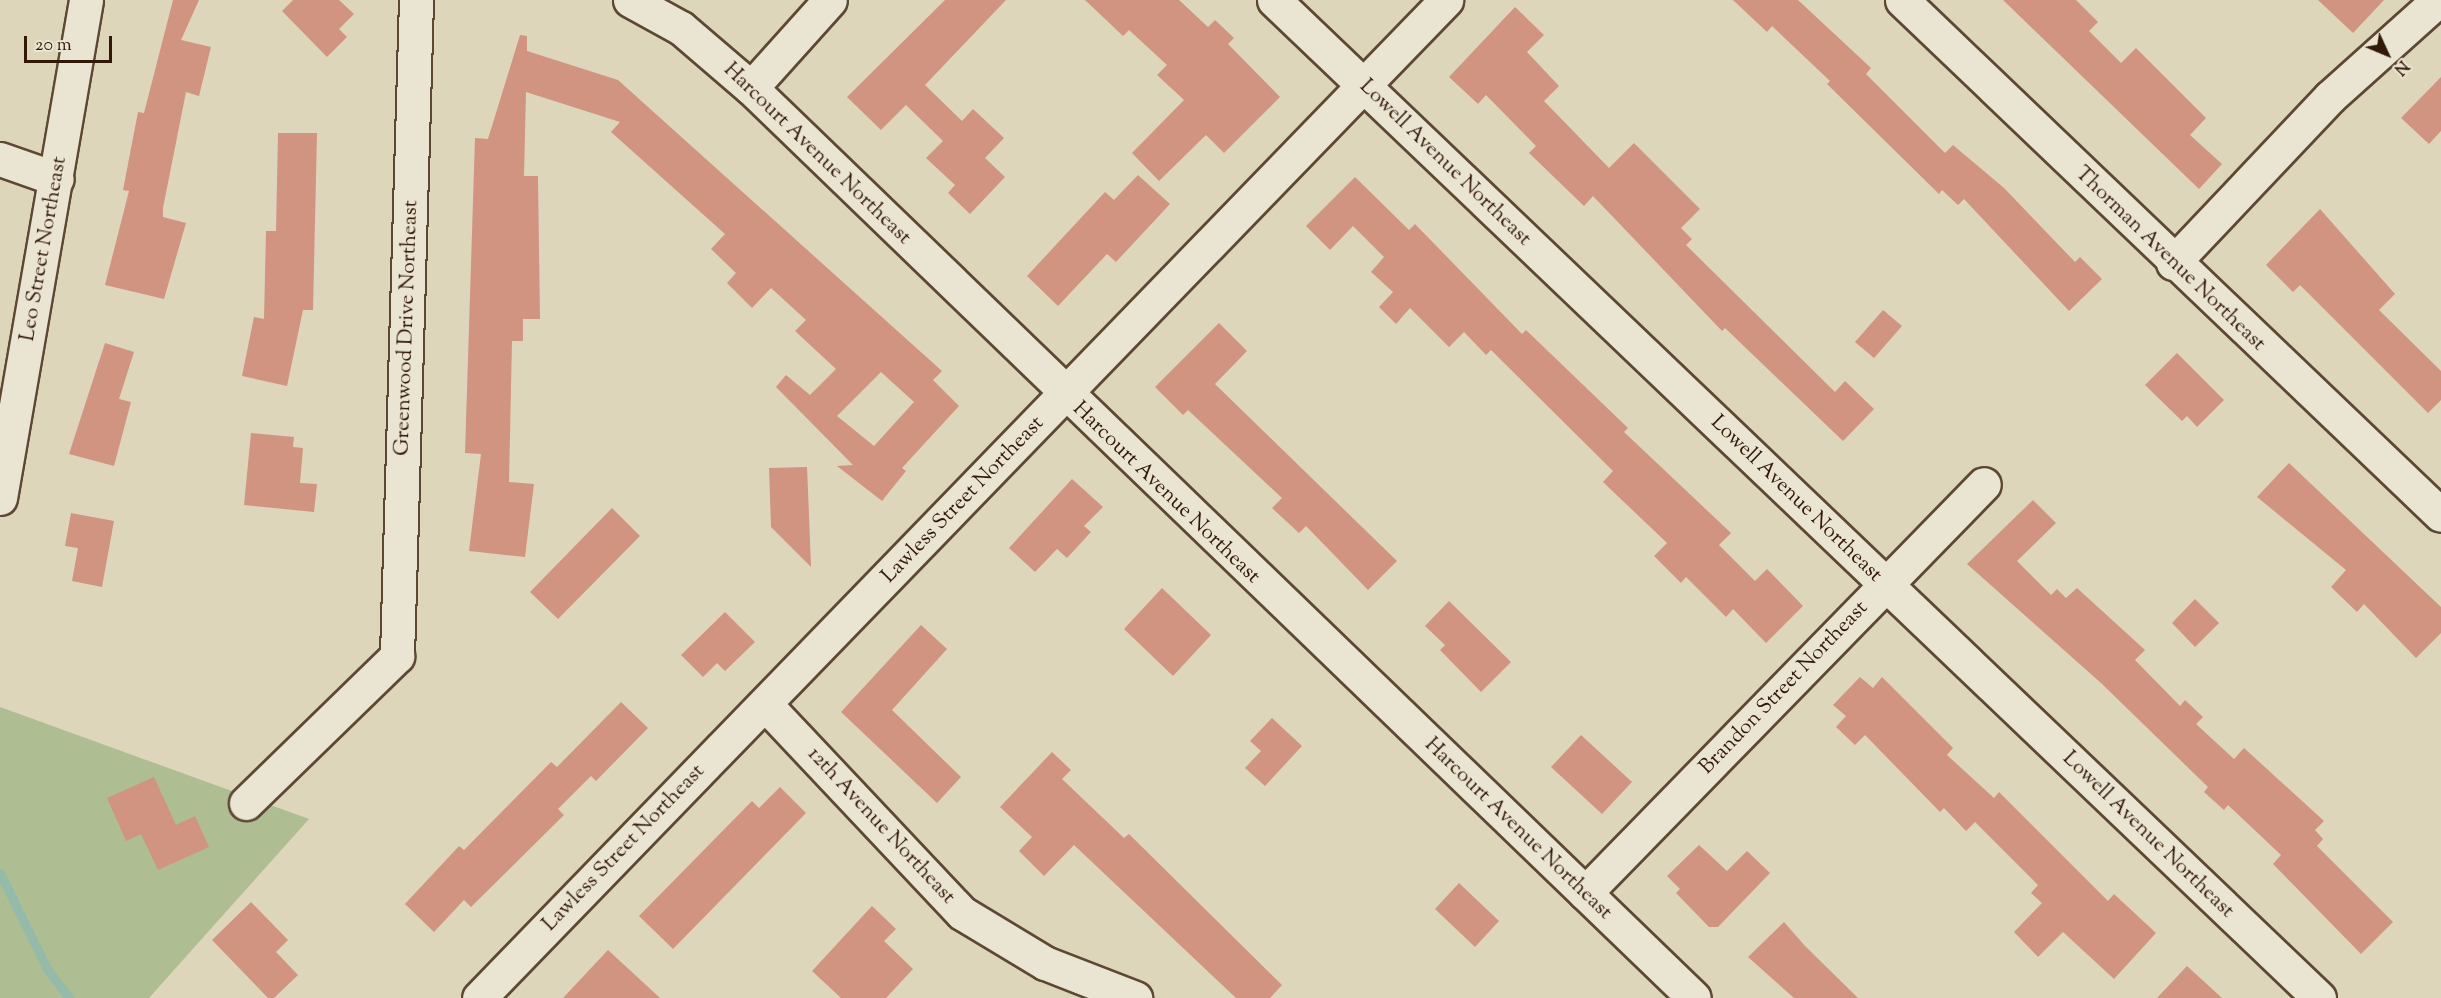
<!DOCTYPE html>
<html>
<head>
<meta charset="utf-8">
<style>
	body { margin:0 }
	#map { position:relative; width:2441px; height:998px; overflow:hidden; background:#ded6ba; font-family:"Sorts Mill Goudy",serif }
	div>[style] { position:absolute }
	.green>* { inset:0; background:#aebe92 }
	.stream>* { height:9px; margin:-4.5px; padding:0 4.5px; transform-origin:4.5px; border-radius:4.5px; background:#94baaa }
	.building>* { inset:0; background:#d09480 }
	.roads { filter:drop-shadow(2px 0 #5d4834) drop-shadow(-2px 0 #5d4834) drop-shadow(0 2px #5d4834) drop-shadow(0 -2px #5d4834) }
	.street>* { height:33px; margin:-16.5px; padding:0 16.5px; transform-origin:16.5px; border-radius:16.5px; background:#eae4d2 }
	span { translate:-50% -50%; white-space:nowrap; text-align:center; line-height:1.15; -webkit-text-stroke:4.5px #eae4d2; paint-order:stroke }
	.street-label { font-size:21px; color:#321807 }
	.north { position:absolute; left:2357px; top:24px; width:60px; height:60px; -webkit-text-stroke:4px #eae4d2; paint-order:stroke; rotate:134deg; font-size:16px; font-weight:700; line-height:24px; text-align:center; color:#321807 }
	.north::after { content:''; display:block; margin:auto; width:21px; height:27px; background:#321807; clip-path:polygon(50% 0,100% 100%,50% 72%,0 100%) }
	.scale { position:absolute; left:24px; top:36px; width:88px; height:27px; box-sizing:border-box; border:3px solid #321807; border-top:0; padding-left:8px; font-size:18px; line-height:21px; white-space:nowrap; color:#321807; -webkit-text-stroke:4px #eae4d2; paint-order:stroke }
</style>
</head>
<body>
<div id="map">
	<div class="green">
		<i style="clip-path:polygon(0 707px,309px 819px,149px 998px,0 998px)"></i>
	</div>
	<div class="stream">
		<i style="left:0;top:873px;width:107px;rotate:63.9deg"></i>
		<i style="left:47px;top:969px;width:37px;rotate:52deg"></i>
	</div>
	<div class="building">
		<i style="clip-path:polygon(173px 0,199px 0,181px 40px,211px 47px,199px 96px,186px 92px,163px 208px,163px 217px,186px 223px,164px 299px,105px 285px,129px 191px,123px 190px,138px 112px,144px 113px)"></i>
		<i style="clip-path:polygon(293px 0,339px 0,354px 14px,339px 29px,347px 37px,327px 57px,282px 11px)"></i>
		<i style="clip-path:polygon(945px 0,1006px 0,925px 85px,962px 121px,973px 109px,1004px 138px,985px 158px,1005px 177px,970px 214px,948px 193px,955px 185px,926px 158px,943px 141px,906px 105px,881px 130px,847px 97px)"></i>
		<i style="clip-path:polygon(1085px 0,1179px 0,1208px 27px,1215px 20px,1234px 38px,1228px 44px,1280px 97px,1224px 153px,1206px 135px,1159px 181px,1132px 153px,1184px 100px,1157px 75px,1167px 65px,1129px 30px,1123px 36px)"></i>
		<i style="clip-path:polygon(1733px 0,1798px 0,1871px 68px,1866px 74px,1945px 153px,1953px 145px,2004px 188px,2075px 262px,2080px 257px,2102px 279px,2069px 311px,1964px 199px,1958px 205px,1942px 190px,1939px 194px,1827px 84px,1830px 81px,1772px 26px,1767px 32px)"></i>
		<i style="clip-path:polygon(2003px 0,2076px 0,2098px 22px,2089px 31px,2121px 63px,2136px 48px,2206px 118px,2190px 135px,2222px 164px,2199px 189px)"></i>
		<i style="clip-path:polygon(2318px 0,2384px 0,2353px 33px)"></i>
		<i style="clip-path:polygon(1515px 7px,1544px 35px,1527px 52px,1559px 86px,1544px 101px,1609px 168px,1634px 143px,1700px 209px,1681px 228px,1692px 239px,1686px 245px,1835px 392px,1845px 381px,1874px 409px,1843px 441px,1725px 328px,1722px 331px,1593px 196px,1584px 206px,1529px 153px,1536px 146px,1486px 95px,1478px 104px,1449px 77px)"></i>
		<i style="clip-path:polygon(evenodd,520px 35px,527px 36px,527px 51px,618px 80px,942px 371px,933px 380px,959px 406px,902px 468px,906px 471px,882px 501px,837px 466px,853px 465px,776px 387px,786px 375px,810px 395px,836px 369px,795px 331px,806px 320px,771px 288px,752px 308px,727px 283px,736px 273px,711px 249px,725px 234px,611px 132px,620px 122px,526px 92px,524px 176px,538px 176px,540px 319px,523px 319px,523px 341px,512px 341px,509px 482px,534px 484px,525px 557px,469px 551px,481px 454px,465px 453px,475px 138px,488px 139px,520px 35px,881px 372px,914px 402px,874px 446px,837px 416px,881px 372px)"></i>
		<i style="clip-path:polygon(2441px 77px,2441px 131px,2429px 144px,2401px 118px)"></i>
		<i style="clip-path:polygon(278px 133px,317px 133px,313px 310px,303px 310px,287px 386px,242px 376px,254px 317px,264px 319px,266px 231px,276px 231px)"></i>
		<i style="clip-path:polygon(1138px 175px,1170px 204px,1116px 262px,1107px 254px,1058px 306px,1027px 276px,1105px 192px,1114px 200px)"></i>
		<i style="clip-path:polygon(1355px 177px,1409px 230px,1415px 224px,1522px 334px,1526px 330px,1628px 428px,1624px 432px,1731px 533px,1719px 545px,1755px 581px,1767px 569px,1803px 606px,1766px 643px,1733px 609px,1726px 617px,1686px 577px,1681px 583px,1654px 556px,1667px 543px,1603px 482px,1613px 471px,1491px 350px,1486px 355px,1464px 332px,1449px 347px,1410px 308px,1396px 324px,1379px 307px,1393px 292px,1371px 272px,1384px 257px,1353px 226px,1330px 250px,1306px 226px)"></i>
		<i style="clip-path:polygon(2320px 209px,2395px 294px,2379px 310px,2441px 371px,2441px 400px,2428px 413px,2300px 285px,2293px 292px,2266px 265px)"></i>
		<i style="clip-path:polygon(1883px 310px,1902px 326px,1874px 358px,1855px 342px)"></i>
		<i style="clip-path:polygon(1219px 323px,1247px 351px,1215px 384px,1397px 561px,1368px 590px,1306px 526px,1299px 533px,1272px 508px,1282px 498px,1188px 410px,1183px 415px,1155px 387px)"></i>
		<i style="clip-path:polygon(105px 343px,134px 352px,119px 399px,131px 402px,114px 466px,69px 454px)"></i>
		<i style="clip-path:polygon(2177px 353px,2224px 400px,2197px 427px,2187px 416px,2182px 421px,2145px 385px)"></i>
		<i style="clip-path:polygon(251px 433px,294px 437px,293px 447px,303px 448px,300px 483px,317px 484px,314px 512px,244px 505px)"></i>
		<i style="clip-path:polygon(2289px 463px,2441px 607px,2441px 633px,2416px 658px,2364px 604px,2357px 612px,2331px 587px,2346px 570px,2257px 497px)"></i>
		<i style="clip-path:polygon(807px 467px,809px 515px,811px 567px,771px 527px,769px 468px)"></i>
		<i style="clip-path:polygon(1072px 479px,1103px 507px,1084px 526px,1091px 532px,1067px 558px,1057px 549px,1035px 572px,1009px 548px)"></i>
		<i style="clip-path:polygon(2033px 500px,2056px 523px,2017px 561px,2051px 595px,2057px 589px,2066px 598px,2077px 588px,2145px 650px,2135px 660px,2180px 706px,2185px 700px,2203px 717px,2196px 724px,2234px 759px,2244px 748px,2324px 821px,2315px 830px,2323px 839px,2317px 846px,2393px 922px,2361px 954px,2273px 864px,2281px 855px,2228px 805px,2224px 810px,2204px 792px,2208px 787px,2101px 683px,1967px 564px)"></i>
		<i style="clip-path:polygon(612px 508px,640px 536px,558px 619px,530px 592px)"></i>
		<i style="clip-path:polygon(71px 513px,114px 521px,102px 587px,72px 581px,78px 548px,65px 546px)"></i>
		<i style="clip-path:polygon(1162px 588px,1211px 635px,1173px 676px,1124px 629px)"></i>
		<i style="clip-path:polygon(2195px 599px,2219px 623px,2195px 647px,2172px 623px)"></i>
		<i style="clip-path:polygon(1449px 601px,1511px 662px,1481px 692px,1440px 650px,1445px 645px,1425px 626px)"></i>
		<i style="clip-path:polygon(725px 612px,755px 642px,725px 671px,717px 663px,703px 677px,681px 655px)"></i>
		<i style="clip-path:polygon(921px 625px,947px 649px,892px 710px,961px 777px,937px 803px,841px 712px)"></i>
		<i style="clip-path:polygon(1860px 677px,1873px 688px,1882px 677px,1953px 748px,1947px 755px,1994px 798px,1999px 792px,2108px 901px,2114px 894px,2156px 933px,2114px 979px,2063px 932px,2038px 957px,2014px 932px,2042px 903px,2031px 893px,2038px 885px,1975px 822px,1966px 831px,1944px 808px,1940px 812px,1865px 735px,1855px 745px,1836px 727px,1846px 716px,1833px 705px)"></i>
		<i style="clip-path:polygon(621px 702px,648px 728px,596px 781px,591px 776px,558px 809px,564px 815px,471px 907px,464px 900px,434px 932px,405px 904px,459px 846px,464px 850px,551px 762px,557px 767px)"></i>
		<i style="clip-path:polygon(1272px 718px,1302px 746px,1265px 786px,1245px 768px,1261px 751px,1250px 741px)"></i>
		<i style="clip-path:polygon(1581px 735px,1632px 782px,1602px 814px,1551px 767px)"></i>
		<i style="clip-path:polygon(1052px 752px,1071px 770px,1062px 779px,1124px 838px,1129px 834px,1282px 985px,1270px 998px,1236px 998px,1074px 845px,1044px 876px,1019px 851px,1032px 837px,1000px 807px)"></i>
		<i style="clip-path:polygon(154px 777px,176px 825px,195px 816px,209px 847px,158px 870px,141px 834px,126px 841px,107px 798px)"></i>
		<i style="clip-path:polygon(780px 787px,806px 813px,673px 949px,639px 916px,752px 801px,759px 808px)"></i>
		<i style="clip-path:polygon(1699px 845px,1727px 871px,1747px 851px,1770px 873px,1718px 927px,1709px 927px,1676px 893px,1680px 889px,1667px 876px)"></i>
		<i style="clip-path:polygon(1459px 883px,1499px 921px,1475px 947px,1435px 909px)"></i>
		<i style="clip-path:polygon(251px 902px,288px 940px,276px 952px,298px 975px,274px 998px,268px 998px,212px 940px)"></i>
		<i style="clip-path:polygon(872px 906px,896px 929px,884px 941px,913px 969px,886px 998px,841px 998px,812px 971px)"></i>
		<i style="clip-path:polygon(1784px 922px,1805px 946px,1858px 998px,1794px 998px,1748px 957px)"></i>
		<i style="clip-path:polygon(608px 950px,633px 973px,660px 998px,563px 998px)"></i>
		<i style="clip-path:polygon(2187px 966px,2222px 998px,2157px 998px)"></i>
	</div>
	<div class="roads">
		<div class="street">
			<i style="left:630px;top:0;width:58px;rotate:28.8deg"></i>
			<i style="left:681px;top:28px;width:92px;rotate:40.6deg"></i>
			<i style="left:751px;top:88px;width:1310px;rotate:43.98deg"></i>
			<i style="left:1274px;top:0;width:1445px;rotate:43.68deg"></i>
			<i style="left:1902px;top:0;width:745px;rotate:43.7deg"></i>
			<i style="left:751px;top:88px;width:118px;rotate:-48.1deg"></i>
			<i style="left:0;top:159px;width:60px;rotate:19.3deg"></i>
			<i style="left:2173px;top:263px;width:228px;rotate:-46.6deg"></i>
			<i style="left:2330px;top:97px;width:145px;rotate:-41.9deg"></i>
			<i style="left:0;top:498px;width:505px;rotate:-80.2deg"></i>
			<i style="left:765px;top:704px;width:287px;rotate:46.7deg"></i>
			<i style="left:962px;top:913px;width:97px;rotate:31.1deg"></i>
			<i style="left:1045px;top:963px;width:97px;rotate:21.3deg"></i>
			<i style="left:246px;top:803px;width:211px;rotate:-44.2deg"></i>
			<i style="left:397px;top:656px;width:656px;rotate:-88.34deg"></i>
			<i style="left:1585px;top:893px;width:571px;rotate:-45.71deg"></i>
			<i style="left:479px;top:998px;width:1390px;rotate:-45.9deg"></i>
		</div>
	</div>
	<div class="street-label">
		<span style="left:817px;top:154px;rotate:44deg">Harcourt Avenue Northeast</span>
		<span style="left:1445px;top:163px;rotate:44deg">Lowell Avenue Northeast</span>
		<span style="left:44px;top:249px;rotate:-80deg">Leo Street Northeast</span>
		<span style="left:2170px;top:259px;rotate:44deg">Thorman Avenue Northeast</span>
		<span style="left:407px;top:328px;rotate:-88deg">Greenwood Drive Northeast</span>
		<span style="left:1166px;top:493px;rotate:44deg">Harcourt Avenue Northeast</span>
		<span style="left:1796px;top:499px;rotate:44deg">Lowell Avenue Northeast</span>
		<span style="left:963px;top:500px;rotate:-46deg">Lawless Street Northeast</span>
		<span style="left:1784px;top:688px;rotate:-46deg">Brandon Street Northeast</span>
		<span style="left:881px;top:826px;rotate:47deg">12th Avenue Northeast</span>
		<span style="left:1518px;top:829px;rotate:44deg">Harcourt Avenue Northeast</span>
		<span style="left:2148px;top:835px;rotate:44deg">Lowell Avenue Northeast</span>
		<span style="left:624px;top:848px;rotate:-46deg">Lawless Street Northeast</span>
	</div>
	<div class="north">N</div>
	<div class="scale">20 m</div>
</div>
</body>
</html>
